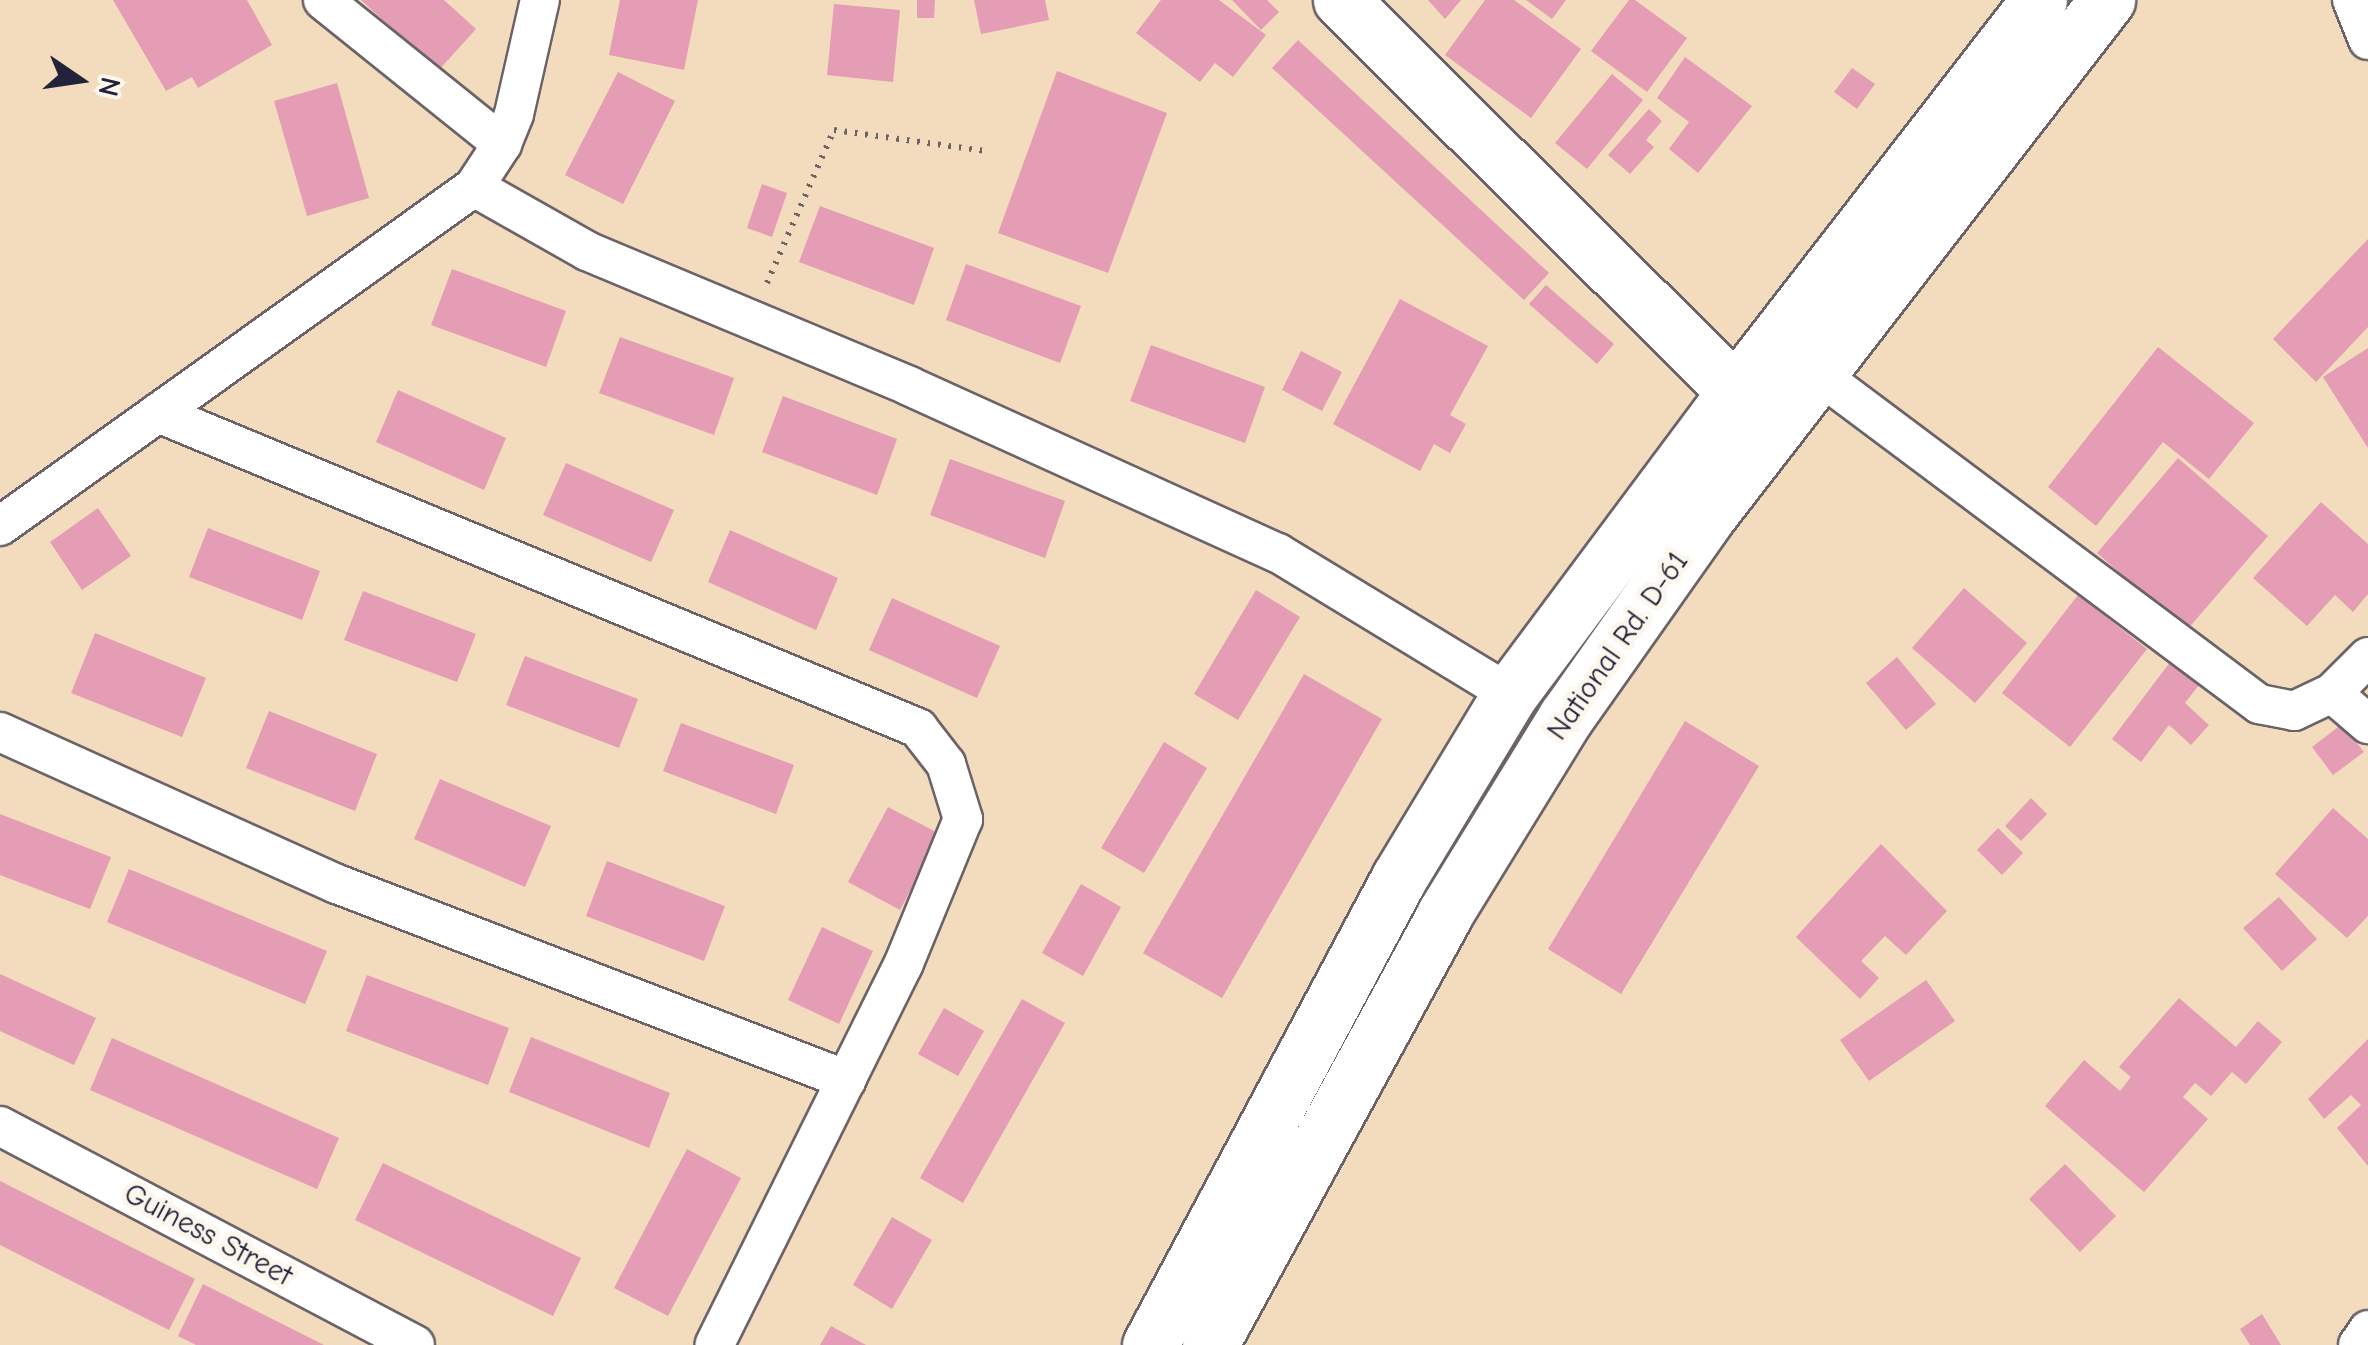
<!DOCTYPE html>
<html>
<head>
<meta charset="utf-8">
<style>
	body { margin:0 }
	#map { position:relative; width:2368px; height:1345px; overflow:hidden; background:#f2dcbd; font-family:"Comic Neue",sans-serif }
	div>[style] { position:absolute }
	.building>* { inset:0; background:#e49db4 }
	.path>* { height:6px; margin-top:-3px; transform-origin:0; background:repeating-linear-gradient(90deg,#6b6368 0 2.5px,transparent 0 10.5px) }
	.roads { filter:drop-shadow(2px 0 #6b6368) drop-shadow(-2px 0 #6b6368) drop-shadow(0 2px #6b6368) drop-shadow(0 -2px #6b6368) }
	.minor>* { height:38px; margin:-19px; padding:0 19px; transform-origin:19px; border-radius:19px; background:#fff }
	.primary>* { height:55px; margin:-27.5px; padding:0 27.5px; transform-origin:27.5px; border-radius:27.5px; background:#fff }
	.trunk>* { height:55px; margin:-27.5px; padding:0 27.5px; transform-origin:27.5px; border-radius:27.5px; background:#fff }
	span { translate:-50% -50%; white-space:nowrap; text-align:center; line-height:1.15; -webkit-text-stroke:10px #fbf7ec; paint-order:stroke }
	.street-label { font-size:30px; color:#22223b }
	.north { position:absolute; left:30px; top:30px; width:100px; height:100px; -webkit-text-stroke:8px #fbf7ec; paint-order:stroke; rotate:103deg; font-size:28px; font-weight:700; line-height:40px; text-align:center; color:#22223b }
	.north::after { content:''; display:block; margin:auto; width:35px; height:45px; background:#22223b; clip-path:polygon(50% 0,100% 100%,50% 72%,0 100%) }
</style>
</head>
<body>
<div id="map">
	<div class="building">
		<i style="clip-path:polygon(113px 0,247px 0,272px 45px,198px 88px,192px 77px,166px 91px)"></i>
		<i style="clip-path:polygon(361px 0,444px 0,476px 29px,438px 71px)"></i>
		<i style="clip-path:polygon(620px 0,698px 0,684px 70px,609px 55px)"></i>
		<i style="clip-path:polygon(917px 0,935px 0,934px 18px,917px 18px)"></i>
		<i style="clip-path:polygon(974px 0,1045px 0,1049px 20px,981px 34px)"></i>
		<i style="clip-path:polygon(1161px 0,1219px 0,1266px 35px,1233px 77px,1215px 63px,1200px 82px,1136px 33px)"></i>
		<i style="clip-path:polygon(1232px 0,1267px 0,1279px 12px,1261px 30px)"></i>
		<i style="clip-path:polygon(1428px 0,1461px 0,1445px 19px)"></i>
		<i style="clip-path:polygon(1485px 0,1514px 0,1581px 49px,1531px 118px,1445px 55px)"></i>
		<i style="clip-path:polygon(1526px 0,1566px 0,1552px 19px)"></i>
		<i style="clip-path:polygon(1629px 0,1635px 0,1687px 38px,1647px 92px,1591px 51px)"></i>
		<i style="clip-path:polygon(834px 4px,900px 10px,893px 82px,827px 75px)"></i>
		<i style="clip-path:polygon(1298px 40px,1549px 273px,1524px 300px,1272px 68px)"></i>
		<i style="clip-path:polygon(1685px 57px,1752px 106px,1698px 173px,1669px 149px,1689px 122px,1657px 98px)"></i>
		<i style="clip-path:polygon(1852px 68px,1875px 84px,1857px 109px,1834px 92px)"></i>
		<i style="clip-path:polygon(1057px 71px,1167px 113px,1108px 273px,998px 233px)"></i>
		<i style="clip-path:polygon(618px 72px,675px 101px,623px 204px,565px 175px)"></i>
		<i style="clip-path:polygon(1612px 74px,1643px 100px,1587px 169px,1555px 143px)"></i>
		<i style="clip-path:polygon(337px 83px,369px 198px,307px 216px,274px 101px)"></i>
		<i style="clip-path:polygon(1649px 109px,1662px 121px,1646px 140px,1654px 147px,1630px 174px,1608px 155px)"></i>
		<i style="clip-path:polygon(762px 184px,787px 193px,772px 237px,747px 228px)"></i>
		<i style="clip-path:polygon(820px 206px,934px 248px,914px 305px,799px 262px)"></i>
		<i style="clip-path:polygon(2368px 239px,2368px 327px,2316px 382px,2273px 339px)"></i>
		<i style="clip-path:polygon(966px 264px,1081px 306px,1060px 363px,946px 320px)"></i>
		<i style="clip-path:polygon(452px 269px,566px 311px,546px 367px,431px 325px)"></i>
		<i style="clip-path:polygon(1546px 285px,1614px 344px,1597px 364px,1529px 304px)"></i>
		<i style="clip-path:polygon(1400px 299px,1488px 346px,1450px 415px,1466px 424px,1450px 453px,1434px 444px,1420px 471px,1333px 424px)"></i>
		<i style="clip-path:polygon(620px 337px,734px 378px,714px 435px,599px 393px)"></i>
		<i style="clip-path:polygon(1151px 345px,1265px 387px,1245px 443px,1130px 401px)"></i>
		<i style="clip-path:polygon(2158px 347px,2254px 423px,2209px 479px,2163px 442px,2096px 526px,2048px 487px)"></i>
		<i style="clip-path:polygon(2368px 348px,2368px 448px,2323px 377px)"></i>
		<i style="clip-path:polygon(1301px 351px,1342px 372px,1322px 411px,1282px 390px)"></i>
		<i style="clip-path:polygon(398px 390px,506px 438px,484px 490px,376px 442px)"></i>
		<i style="clip-path:polygon(783px 396px,897px 439px,877px 495px,762px 452px)"></i>
		<i style="clip-path:polygon(2178px 458px,2268px 536px,2186px 631px,2097px 553px)"></i>
		<i style="clip-path:polygon(950px 459px,1065px 501px,1045px 558px,930px 515px)"></i>
		<i style="clip-path:polygon(566px 463px,674px 510px,651px 562px,543px 515px)"></i>
		<i style="clip-path:polygon(2321px 502px,2368px 544px,2368px 594px,2353px 612px,2335px 595px,2307px 626px,2253px 578px)"></i>
		<i style="clip-path:polygon(98px 508px,131px 556px,82px 590px,50px 542px)"></i>
		<i style="clip-path:polygon(208px 528px,320px 571px,302px 620px,189px 577px)"></i>
		<i style="clip-path:polygon(730px 530px,838px 578px,816px 630px,708px 582px)"></i>
		<i style="clip-path:polygon(1964px 588px,2027px 643px,1975px 703px,1912px 648px)"></i>
		<i style="clip-path:polygon(1256px 590px,1300px 617px,1238px 720px,1194px 694px)"></i>
		<i style="clip-path:polygon(363px 591px,476px 634px,457px 682px,344px 640px)"></i>
		<i style="clip-path:polygon(2078px 595px,2147px 649px,2070px 747px,2002px 693px)"></i>
		<i style="clip-path:polygon(892px 598px,1000px 646px,977px 698px,869px 650px)"></i>
		<i style="clip-path:polygon(95px 633px,206px 678px,182px 737px,71px 693px)"></i>
		<i style="clip-path:polygon(2177px 653px,2206px 676px,2185px 703px,2209px 725px,2191px 745px,2169px 725px,2141px 762px,2112px 739px)"></i>
		<i style="clip-path:polygon(525px 656px,638px 699px,619px 748px,506px 705px)"></i>
		<i style="clip-path:polygon(1897px 657px,1936px 704px,1906px 730px,1866px 683px)"></i>
		<i style="clip-path:polygon(1304px 674px,1382px 719px,1222px 998px,1143px 953px)"></i>
		<i style="clip-path:polygon(269px 711px,377px 754px,355px 811px,246px 768px)"></i>
		<i style="clip-path:polygon(1685px 721px,1759px 766px,1621px 994px,1548px 949px)"></i>
		<i style="clip-path:polygon(681px 723px,794px 765px,776px 814px,663px 771px)"></i>
		<i style="clip-path:polygon(2342px 724px,2364px 752px,2333px 775px,2312px 747px)"></i>
		<i style="clip-path:polygon(1164px 742px,1207px 768px,1144px 873px,1101px 848px)"></i>
		<i style="clip-path:polygon(440px 779px,551px 826px,525px 887px,414px 839px)"></i>
		<i style="clip-path:polygon(2031px 798px,2047px 814px,2021px 841px,2005px 826px)"></i>
		<i style="clip-path:polygon(888px 807px,940px 834px,900px 910px,848px 882px)"></i>
		<i style="clip-path:polygon(2333px 808px,2368px 839px,2368px 916px,2347px 938px,2275px 874px)"></i>
		<i style="clip-path:polygon(0 814px,111px 857px,90px 909px,0 875px)"></i>
		<i style="clip-path:polygon(1998px 828px,2023px 853px,2002px 875px,1977px 850px)"></i>
		<i style="clip-path:polygon(1881px 844px,1947px 911px,1906px 955px,1885px 936px,1861px 961px,1879px 978px,1860px 999px,1796px 937px)"></i>
		<i style="clip-path:polygon(607px 861px,725px 906px,704px 961px,586px 916px)"></i>
		<i style="clip-path:polygon(129px 869px,327px 951px,305px 1004px,107px 922px)"></i>
		<i style="clip-path:polygon(1081px 884px,1121px 907px,1083px 976px,1042px 953px)"></i>
		<i style="clip-path:polygon(2279px 897px,2317px 939px,2282px 971px,2243px 928px)"></i>
		<i style="clip-path:polygon(822px 927px,873px 951px,839px 1024px,788px 1000px)"></i>
		<i style="clip-path:polygon(0 974px,96px 1018px,74px 1065px,0 1031px)"></i>
		<i style="clip-path:polygon(367px 975px,509px 1028px,488px 1085px,346px 1031px)"></i>
		<i style="clip-path:polygon(1926px 980px,1955px 1021px,1869px 1081px,1840px 1040px)"></i>
		<i style="clip-path:polygon(2179px 998px,2236px 1047px,2258px 1021px,2282px 1042px,2246px 1084px,2232px 1072px,2211px 1096px,2195px 1083px,2183px 1097px,2208px 1119px,2144px 1192px,2045px 1106px,2084px 1060px,2120px 1091px,2131px 1077px,2119px 1067px)"></i>
		<i style="clip-path:polygon(1022px 999px,1065px 1023px,963px 1203px,920px 1178px)"></i>
		<i style="clip-path:polygon(944px 1008px,984px 1031px,958px 1076px,918px 1054px)"></i>
		<i style="clip-path:polygon(531px 1037px,670px 1093px,649px 1148px,509px 1092px)"></i>
		<i style="clip-path:polygon(112px 1038px,339px 1138px,317px 1189px,90px 1090px)"></i>
		<i style="clip-path:polygon(2368px 1039px,2368px 1166px,2337px 1128px,2361px 1105px,2351px 1095px,2324px 1119px,2308px 1099px)"></i>
		<i style="clip-path:polygon(687px 1149px,741px 1178px,668px 1316px,614px 1288px)"></i>
		<i style="clip-path:polygon(383px 1163px,581px 1258px,553px 1316px,355px 1220px)"></i>
		<i style="clip-path:polygon(2065px 1164px,2116px 1216px,2080px 1252px,2029px 1199px)"></i>
		<i style="clip-path:polygon(0 1181px,195px 1279px,169px 1330px,0 1245px)"></i>
		<i style="clip-path:polygon(892px 1217px,932px 1240px,892px 1309px,853px 1285px)"></i>
		<i style="clip-path:polygon(203px 1284px,324px 1345px,196px 1345px,178px 1336px)"></i>
		<i style="clip-path:polygon(2262px 1314px,2281px 1345px,2250px 1345px,2240px 1329px)"></i>
		<i style="clip-path:polygon(831px 1326px,866px 1345px,820px 1345px)"></i>
	</div>
	<div class="path">
		<i style="left:767px;top:283px;width:167px;rotate:-66.4deg"></i>
		<i style="left:834px;top:130px;width:152px;rotate:7.9deg"></i>
	</div>
	<div class="roads">
		<div class="minor">
			<i style="left:323px;top:0;width:230px;rotate:38.8deg"></i>
			<i style="left:2352px;top:0;width:43px;rotate:68.2deg"></i>
			<i style="left:474px;top:187px;width:130px;rotate:29.5deg"></i>
			<i style="left:587px;top:251px;width:349px;rotate:22.7deg"></i>
			<i style="left:909px;top:386px;width:405px;rotate:24.4deg"></i>
			<i style="left:1278px;top:553px;width:271px;rotate:31.3deg"></i>
			<i style="left:1818px;top:374px;width:551px;rotate:36.81deg"></i>
			<i style="left:2259px;top:704px;width:36px;rotate:11deg"></i>
			<i style="left:2294px;top:711px;width:42px;rotate:-25.3deg"></i>
			<i style="left:2332px;top:693px;width:51px;rotate:-45deg"></i>
			<i style="left:158px;top:413px;width:823px;rotate:22.51deg"></i>
			<i style="left:918px;top:728px;width:46px;rotate:52.1deg"></i>
			<i style="left:946px;top:764px;width:58px;rotate:72.8deg"></i>
			<i style="left:963px;top:819px;width:158px;rotate:112.3deg"></i>
			<i style="left:903px;top:965px;width:424px;rotate:116.4deg"></i>
			<i style="left:0;top:526px;width:583px;rotate:-35.57deg"></i>
			<i style="left:474px;top:187px;width:51px;rotate:-56.9deg"></i>
			<i style="left:502px;top:144px;width:32px;rotate:-68deg"></i>
			<i style="left:514px;top:114px;width:117px;rotate:-77.2deg"></i>
			<i style="left:2332px;top:693px;width:48px;rotate:40.7deg"></i>
			<i style="left:0;top:732px;width:370px;rotate:24.3deg"></i>
			<i style="left:337px;top:884px;width:546px;rotate:21.02deg"></i>
			<i style="left:0;top:1126px;width:469px;rotate:27.8deg"></i>
			<i style="left:2358px;top:1345px;width:18px;rotate:-56deg"></i>
		</div>
		<div class="primary">
			<i style="left:1341px;top:0;width:602px;rotate:44.8deg"></i>
		</div>
		<div class="trunk">
			<i style="left:1150px;top:1345px;width:529px;rotate:-61.93deg"></i>
			<i style="left:1399px;top:878px;width:215px;rotate:-58.9deg"></i>
			<i style="left:1510px;top:694px;width:377px;rotate:-53.3deg"></i>
			<i style="left:1735px;top:392px;width:496px;rotate:-52.2deg"></i>
			<i style="left:1210px;top:1345px;width:490px;rotate:-61.4deg"></i>
			<i style="left:1444px;top:915px;width:233px;rotate:-58.4deg"></i>
			<i style="left:1566px;top:717px;width:245px;rotate:-54.8deg"></i>
			<i style="left:1707px;top:517px;width:654px;rotate:-52.27deg"></i>
		</div>
	</div>
	<div class="street-label">
		<span style="left:1618px;top:646px;rotate:-55deg">National Rd. D-61</span>
		<span style="left:208px;top:1235px;rotate:28deg">Guiness Street</span>
	</div>
	<div class="north">N</div>
</div>
</body>
</html>
